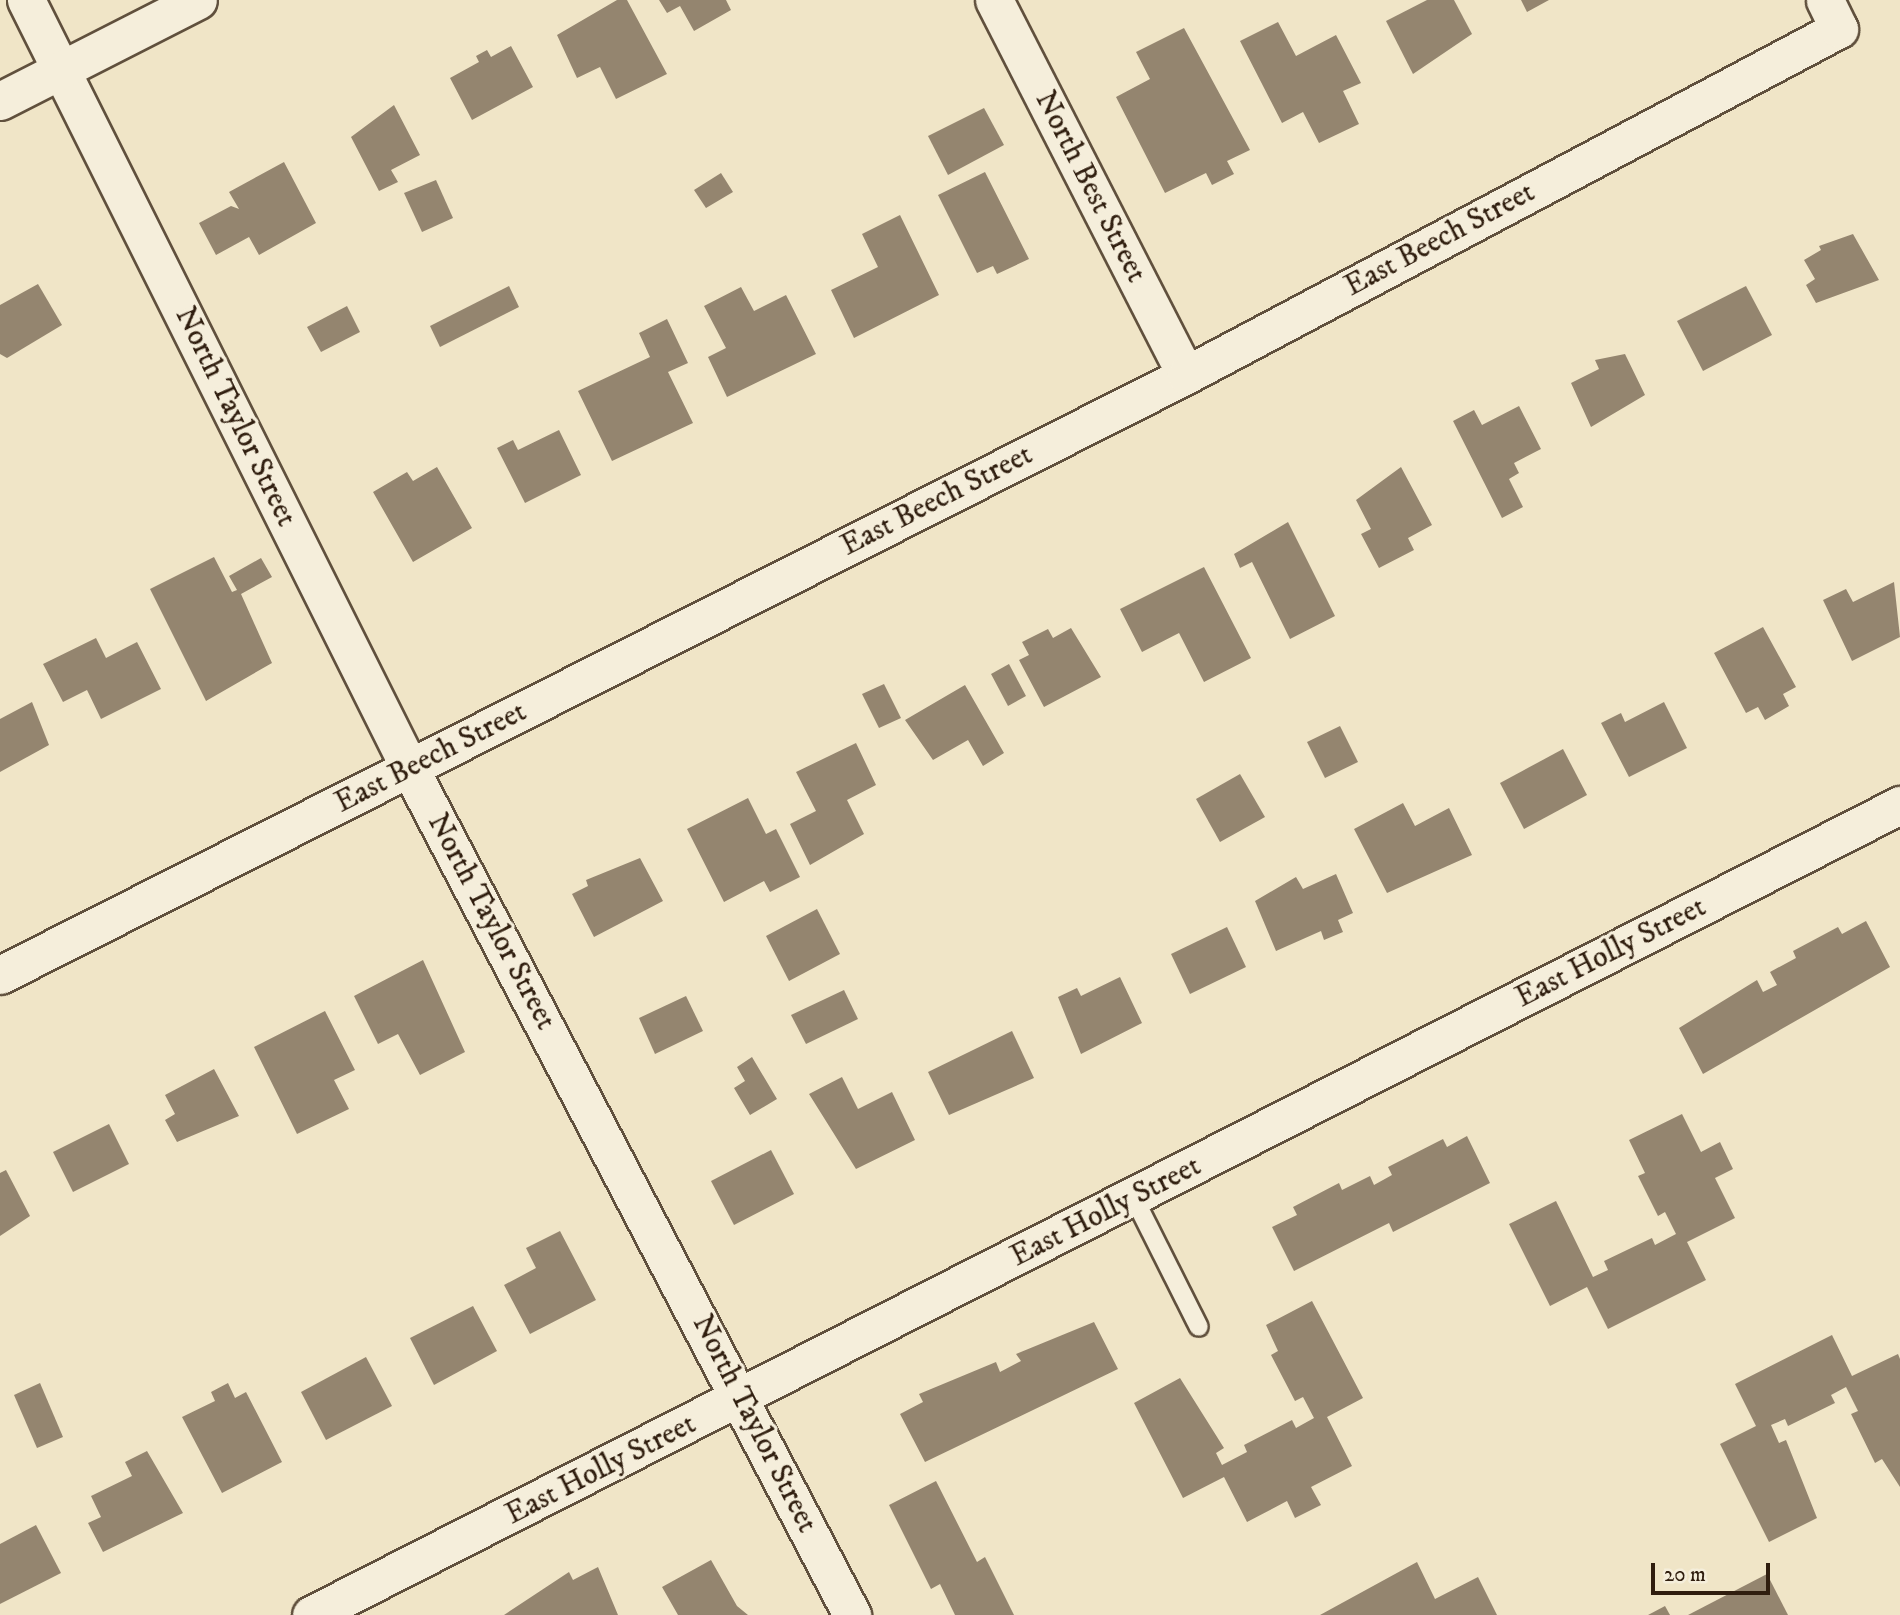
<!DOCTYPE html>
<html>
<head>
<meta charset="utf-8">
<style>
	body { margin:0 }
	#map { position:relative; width:1900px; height:1615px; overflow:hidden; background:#f0e5c7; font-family:"IM FELL DW Pica",serif }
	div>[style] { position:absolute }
	.building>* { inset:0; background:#94856f }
	.roads { filter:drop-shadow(2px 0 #60503d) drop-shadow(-2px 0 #60503d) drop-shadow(0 2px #60503d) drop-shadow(0 -2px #60503d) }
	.service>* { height:18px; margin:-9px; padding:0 9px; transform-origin:9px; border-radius:9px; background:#f5eedb }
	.minor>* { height:37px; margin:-18.5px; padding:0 18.5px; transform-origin:18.5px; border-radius:18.5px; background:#f5eedb }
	span { translate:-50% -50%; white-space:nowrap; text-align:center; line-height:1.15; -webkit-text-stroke:6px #f5eedb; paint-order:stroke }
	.street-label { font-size:30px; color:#301e0f }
	.scale { position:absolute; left:1651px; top:1563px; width:119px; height:32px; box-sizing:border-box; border:4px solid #301e0f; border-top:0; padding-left:9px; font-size:21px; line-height:24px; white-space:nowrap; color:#301e0f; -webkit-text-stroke:5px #f5eedb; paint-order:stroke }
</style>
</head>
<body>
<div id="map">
	<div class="building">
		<i style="clip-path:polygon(617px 0,627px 0,667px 74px,616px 99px,600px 67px,577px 78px,557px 35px)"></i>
		<i style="clip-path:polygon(659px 0,726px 0,731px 10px,694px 31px,680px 6px,667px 13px)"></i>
		<i style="clip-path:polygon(1427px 0,1454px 0,1472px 34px,1413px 74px,1386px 21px)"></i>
		<i style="clip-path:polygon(1521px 0,1549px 0,1527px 12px)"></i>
		<i style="clip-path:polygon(1278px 22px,1296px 56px,1336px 35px,1361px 83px,1343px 91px,1359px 124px,1319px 143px,1303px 112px,1282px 123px,1240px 41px)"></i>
		<i style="clip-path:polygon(1184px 28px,1250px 150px,1227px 161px,1234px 174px,1212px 185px,1206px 173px,1165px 193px,1116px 97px,1150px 79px,1136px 52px)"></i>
		<i style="clip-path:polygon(511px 46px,533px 87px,472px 120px,450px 78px,479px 62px,476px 56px,487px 50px,491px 57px)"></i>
		<i style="clip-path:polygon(394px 105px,420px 155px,391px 170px,398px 182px,379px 191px,351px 137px)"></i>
		<i style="clip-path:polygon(984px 108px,1004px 145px,948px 175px,928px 136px)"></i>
		<i style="clip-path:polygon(284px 162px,316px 223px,259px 255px,249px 237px,216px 255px,199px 223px,231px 206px,239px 209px,229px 192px)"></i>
		<i style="clip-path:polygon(985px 172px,1029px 259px,997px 274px,993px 266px,977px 273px,938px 195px)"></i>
		<i style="clip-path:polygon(721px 173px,733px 192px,706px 208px,694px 190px)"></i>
		<i style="clip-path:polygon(436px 180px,453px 218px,422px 232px,404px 193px)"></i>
		<i style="clip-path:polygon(900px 215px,939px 295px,854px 338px,831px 290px,878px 267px,862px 234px)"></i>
		<i style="clip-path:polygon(1853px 234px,1879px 280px,1816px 303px,1806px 285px,1815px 279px,1804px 260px,1821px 250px,1819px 246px)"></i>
		<i style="clip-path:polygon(38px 284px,62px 325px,7px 358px,0 354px,0 305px)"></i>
		<i style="clip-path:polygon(509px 286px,519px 307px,440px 347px,430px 326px)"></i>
		<i style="clip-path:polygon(1746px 286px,1772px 335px,1703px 371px,1677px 321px)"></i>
		<i style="clip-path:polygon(741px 287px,754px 311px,786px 295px,816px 354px,727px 397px,708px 357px,726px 348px,704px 306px)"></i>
		<i style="clip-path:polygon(347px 306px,360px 332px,321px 352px,307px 327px)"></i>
		<i style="clip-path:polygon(667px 319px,688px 363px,668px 372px,693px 423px,612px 461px,578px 391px,650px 357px,639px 333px)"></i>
		<i style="clip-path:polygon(1625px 354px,1645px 395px,1591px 427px,1571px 383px,1599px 369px,1595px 360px)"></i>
		<i style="clip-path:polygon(1519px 406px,1541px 449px,1514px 463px,1519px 473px,1509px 479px,1523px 507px,1502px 518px,1453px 421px,1474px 410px,1482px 425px)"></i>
		<i style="clip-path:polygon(559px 430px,581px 475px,525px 503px,497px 448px,513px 440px,518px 450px)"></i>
		<i style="clip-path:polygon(437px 467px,472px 528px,413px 562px,373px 492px,407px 472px,413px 481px)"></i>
		<i style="clip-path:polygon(1401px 467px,1432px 525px,1408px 538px,1414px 550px,1379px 568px,1361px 534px,1371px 529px,1356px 500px)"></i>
		<i style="clip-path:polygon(1288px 522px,1335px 616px,1290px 639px,1252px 562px,1240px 568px,1234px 554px)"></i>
		<i style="clip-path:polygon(214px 557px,232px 592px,237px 590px,229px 576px,261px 558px,272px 577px,241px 594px,272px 663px,206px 701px,150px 589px)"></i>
		<i style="clip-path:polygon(1204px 567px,1251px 658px,1204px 682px,1179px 633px,1142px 652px,1120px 609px)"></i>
		<i style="clip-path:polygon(1894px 582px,1900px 637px,1852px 661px,1823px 600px,1846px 589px,1853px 602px)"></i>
		<i style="clip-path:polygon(1763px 627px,1796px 687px,1783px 694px,1789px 706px,1765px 720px,1758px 707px,1746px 713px,1714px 653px)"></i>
		<i style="clip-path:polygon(1071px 628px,1101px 677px,1044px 707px,1019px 660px,1029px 655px,1022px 642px,1048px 629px,1053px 638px)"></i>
		<i style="clip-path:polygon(96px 638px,106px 658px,137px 642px,161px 689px,101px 719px,87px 690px,63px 702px,43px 664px)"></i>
		<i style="clip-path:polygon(1009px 664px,1026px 696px,1008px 706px,991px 674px)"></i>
		<i style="clip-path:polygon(884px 684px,901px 718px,879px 728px,862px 694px)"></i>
		<i style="clip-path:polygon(965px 685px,1004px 753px,983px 766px,968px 740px,933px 760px,905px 720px)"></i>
		<i style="clip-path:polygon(32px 702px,49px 745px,0 772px,0 719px)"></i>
		<i style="clip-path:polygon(1664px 702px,1687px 748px,1629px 777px,1601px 723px,1621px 713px,1625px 722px)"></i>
		<i style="clip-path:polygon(1340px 726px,1358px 762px,1325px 778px,1307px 742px)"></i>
		<i style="clip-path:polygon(856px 743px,876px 785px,847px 800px,864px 834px,810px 865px,790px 824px,816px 811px,796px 772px)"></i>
		<i style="clip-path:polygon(1563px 749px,1587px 795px,1524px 829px,1500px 783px)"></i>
		<i style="clip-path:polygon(1240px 774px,1265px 817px,1220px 842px,1196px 799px)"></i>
		<i style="clip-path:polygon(748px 798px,766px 834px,776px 829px,800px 877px,770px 892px,764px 881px,724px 902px,687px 829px)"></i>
		<i style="clip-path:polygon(1403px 803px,1415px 826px,1449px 808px,1472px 855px,1387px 893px,1354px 829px)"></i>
		<i style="clip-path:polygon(640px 858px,663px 901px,594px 937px,572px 894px,588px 886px,586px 880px)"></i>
		<i style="clip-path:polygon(1336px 874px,1353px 913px,1338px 920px,1343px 932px,1324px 940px,1321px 931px,1276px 951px,1255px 901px,1296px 877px,1303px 889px)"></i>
		<i style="clip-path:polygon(817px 909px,840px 954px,789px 981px,766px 936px)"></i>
		<i style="clip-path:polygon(1866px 921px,1890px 967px,1703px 1074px,1679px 1028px,1757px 980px,1763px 992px,1777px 985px,1770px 972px,1796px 958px,1793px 951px,1838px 927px,1842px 934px)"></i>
		<i style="clip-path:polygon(1227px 927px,1246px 967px,1190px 994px,1171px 954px)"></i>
		<i style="clip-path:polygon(423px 960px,465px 1052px,420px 1075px,398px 1034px,378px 1044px,354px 996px)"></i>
		<i style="clip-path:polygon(1120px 977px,1142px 1023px,1081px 1054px,1058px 997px,1077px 988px,1081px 996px)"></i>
		<i style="clip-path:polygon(844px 990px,858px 1019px,806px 1044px,791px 1015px)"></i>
		<i style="clip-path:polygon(686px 996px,703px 1031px,655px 1054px,639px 1018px)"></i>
		<i style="clip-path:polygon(325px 1011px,355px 1070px,334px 1080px,349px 1109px,297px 1134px,254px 1047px)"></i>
		<i style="clip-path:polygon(1012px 1031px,1034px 1078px,949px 1115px,928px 1072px)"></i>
		<i style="clip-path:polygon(752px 1057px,777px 1099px,750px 1115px,734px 1088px,745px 1081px,737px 1067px)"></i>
		<i style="clip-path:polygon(214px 1069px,239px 1116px,177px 1142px,165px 1120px,175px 1114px,165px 1095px)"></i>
		<i style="clip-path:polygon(842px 1077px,858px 1109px,892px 1092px,915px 1140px,856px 1169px,809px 1094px)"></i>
		<i style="clip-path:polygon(1682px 1114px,1701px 1152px,1720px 1142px,1733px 1169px,1715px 1178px,1735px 1218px,1687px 1242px,1706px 1280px,1608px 1329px,1587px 1287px,1550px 1306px,1509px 1224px,1556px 1201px,1593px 1277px,1608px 1270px,1604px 1261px,1652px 1238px,1655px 1245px,1676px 1234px,1665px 1212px,1658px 1216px,1638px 1176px,1645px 1173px,1629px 1140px)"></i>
		<i style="clip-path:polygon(109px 1124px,129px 1164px,73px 1192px,53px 1152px)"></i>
		<i style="clip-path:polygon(1467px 1136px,1490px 1183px,1393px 1232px,1389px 1223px,1294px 1271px,1272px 1227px,1297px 1215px,1293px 1207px,1339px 1183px,1342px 1190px,1370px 1176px,1374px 1185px,1392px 1175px,1388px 1167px,1443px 1139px,1447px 1147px)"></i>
		<i style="clip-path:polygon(771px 1150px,794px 1194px,734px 1225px,711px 1181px)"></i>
		<i style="clip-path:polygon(6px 1170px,30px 1216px,0 1236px,0 1173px)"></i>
		<i style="clip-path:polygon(560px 1231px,596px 1300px,530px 1334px,504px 1285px,536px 1268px,526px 1248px)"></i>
		<i style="clip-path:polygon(1312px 1301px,1363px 1398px,1327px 1417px,1352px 1466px,1311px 1487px,1321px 1505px,1295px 1518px,1287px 1501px,1247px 1522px,1224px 1477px,1183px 1498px,1134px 1403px,1180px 1378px,1224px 1448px,1216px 1453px,1222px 1465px,1247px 1452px,1244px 1445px,1292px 1420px,1296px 1428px,1314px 1418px,1303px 1397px,1295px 1401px,1271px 1355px,1278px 1351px,1266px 1325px)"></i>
		<i style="clip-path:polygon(473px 1306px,497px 1351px,434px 1385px,410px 1338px)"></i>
		<i style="clip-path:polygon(1094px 1322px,1118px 1369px,925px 1462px,900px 1414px,923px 1402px,919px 1394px,996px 1362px,1000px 1372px,1021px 1361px,1016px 1354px)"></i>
		<i style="clip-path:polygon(1832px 1335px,1852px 1376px,1898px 1354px,1900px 1359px,1900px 1487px,1882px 1459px,1875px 1463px,1851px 1414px,1858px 1411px,1846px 1387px,1831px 1395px,1835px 1403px,1788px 1426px,1785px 1419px,1771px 1425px,1779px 1443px,1786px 1440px,1817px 1518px,1769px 1542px,1720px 1444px,1756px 1426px,1735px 1384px)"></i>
		<i style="clip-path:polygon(366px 1357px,392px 1406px,326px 1440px,301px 1392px)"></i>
		<i style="clip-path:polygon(40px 1383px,63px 1437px,37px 1448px,14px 1395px)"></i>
		<i style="clip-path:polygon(228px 1383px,235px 1398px,246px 1392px,282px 1462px,222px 1493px,182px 1417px,215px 1401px,211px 1392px)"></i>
		<i style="clip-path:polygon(147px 1451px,183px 1513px,103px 1552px,88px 1523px,101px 1517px,91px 1496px,132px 1476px,125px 1462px)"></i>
		<i style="clip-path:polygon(936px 1481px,977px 1562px,985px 1557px,1014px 1615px,955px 1615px,940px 1584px,931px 1589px,889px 1505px)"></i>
		<i style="clip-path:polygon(36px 1525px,61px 1573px,0 1604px,0 1544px)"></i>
		<i style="clip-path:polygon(711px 1560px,737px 1606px,748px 1615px,678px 1615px,662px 1587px)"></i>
		<i style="clip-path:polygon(1417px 1562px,1435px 1599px,1478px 1577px,1497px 1615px,1320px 1615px)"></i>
		<i style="clip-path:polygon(598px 1567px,618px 1615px,504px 1615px,569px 1572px,573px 1580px)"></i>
		<i style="clip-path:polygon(1767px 1574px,1788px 1615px,1688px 1615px)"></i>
		<i style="clip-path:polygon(1665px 1606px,1670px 1615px,1648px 1615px)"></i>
	</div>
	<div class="roads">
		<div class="service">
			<i style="left:1134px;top:1198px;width:144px;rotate:63.3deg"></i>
		</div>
		<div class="minor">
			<i style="left:26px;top:0;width:860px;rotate:63.46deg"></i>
			<i style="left:410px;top:769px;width:955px;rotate:62.41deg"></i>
			<i style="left:994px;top:0;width:421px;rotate:62.9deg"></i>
			<i style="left:0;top:101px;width:222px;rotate:-27deg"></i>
			<i style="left:0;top:975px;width:1329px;rotate:-26.83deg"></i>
			<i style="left:1186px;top:375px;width:739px;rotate:-27.92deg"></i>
			<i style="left:1839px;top:29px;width:32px;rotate:-116deg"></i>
			<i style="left:311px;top:1615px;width:1784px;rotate:-27.01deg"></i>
		</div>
	</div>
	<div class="street-label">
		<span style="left:1090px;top:187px;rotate:63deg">North Best Street</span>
		<span style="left:1440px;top:240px;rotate:-28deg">East Beech Street</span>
		<span style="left:235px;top:417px;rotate:64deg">North Taylor Street</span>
		<span style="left:937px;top:501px;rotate:-27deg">East Beech Street</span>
		<span style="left:431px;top:758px;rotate:-27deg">East Beech Street</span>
		<span style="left:491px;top:922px;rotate:62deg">North Taylor Street</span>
		<span style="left:1611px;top:953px;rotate:-27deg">East Holly Street</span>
		<span style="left:1106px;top:1212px;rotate:-27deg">East Holly Street</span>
		<span style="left:754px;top:1424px;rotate:63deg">North Taylor Street</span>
		<span style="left:601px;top:1470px;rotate:-27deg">East Holly Street</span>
	</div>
	<div class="scale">20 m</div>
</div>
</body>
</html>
